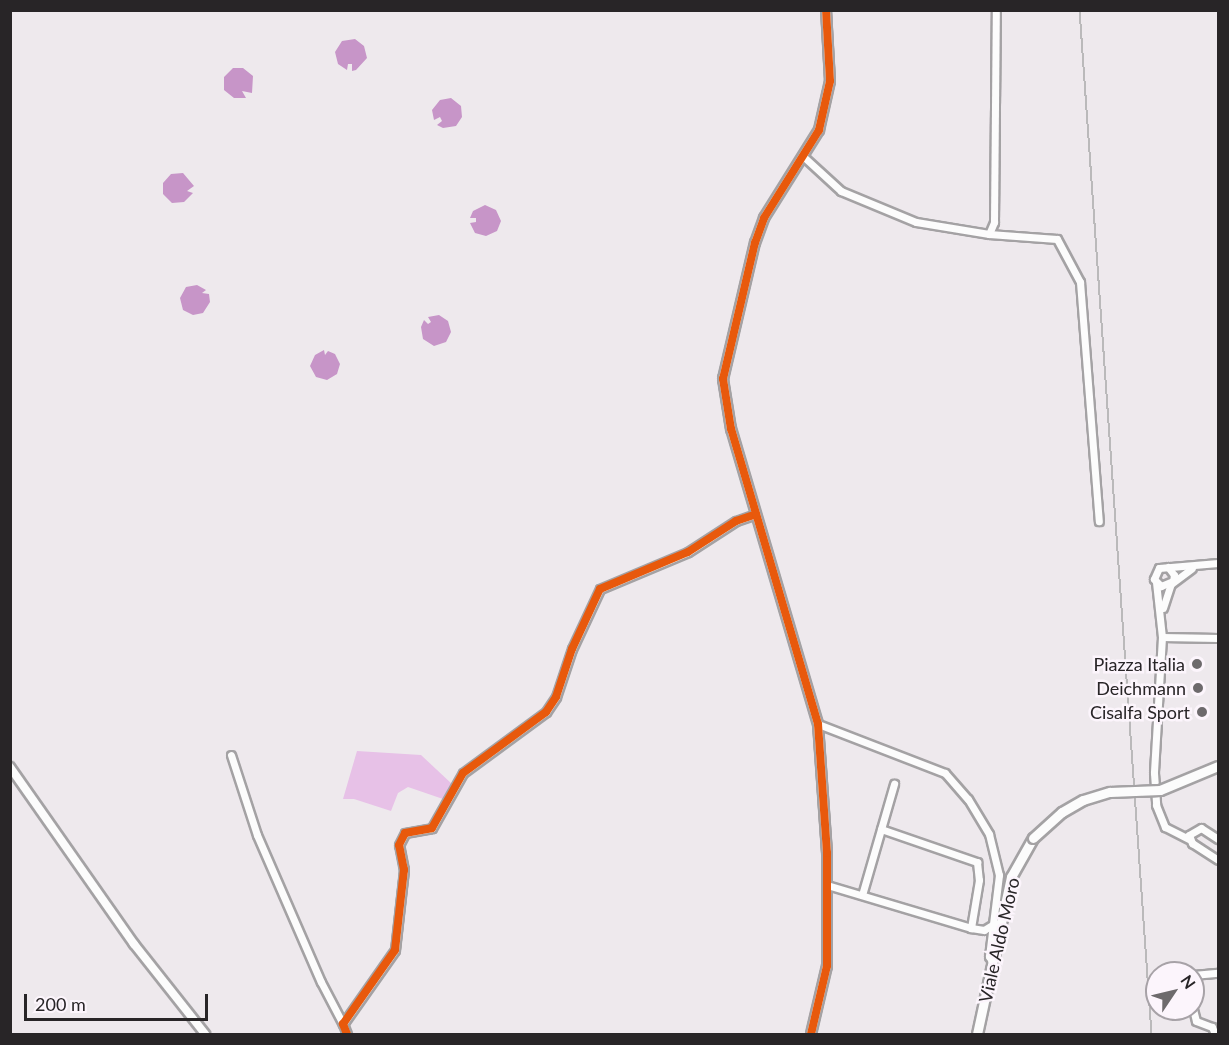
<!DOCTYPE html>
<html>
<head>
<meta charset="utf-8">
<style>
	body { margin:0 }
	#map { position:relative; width:1229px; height:1045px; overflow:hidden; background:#eee9ed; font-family:Lato,sans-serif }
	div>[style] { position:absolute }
	.green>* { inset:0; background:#e7c1e7 }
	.water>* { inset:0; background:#c795c8 }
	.roads { filter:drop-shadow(2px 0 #a4a2a4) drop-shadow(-2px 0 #a4a2a4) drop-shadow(0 2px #a4a2a4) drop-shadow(0 -2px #a4a2a4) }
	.minor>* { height:7px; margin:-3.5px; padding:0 3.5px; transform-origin:3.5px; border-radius:3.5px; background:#fcfcfc }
	.tertiary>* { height:8px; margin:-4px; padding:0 4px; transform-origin:4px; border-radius:4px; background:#fcfcfc }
	.secondary>* { height:9px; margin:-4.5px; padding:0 4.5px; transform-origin:4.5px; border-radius:4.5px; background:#fcfcfc }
	.rail>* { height:1.5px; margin:-0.75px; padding:0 0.75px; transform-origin:0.75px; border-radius:0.75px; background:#bab9ba }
	.bridges { filter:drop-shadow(2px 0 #a4a2a4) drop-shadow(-2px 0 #a4a2a4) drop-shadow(0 2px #a4a2a4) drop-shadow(0 -2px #a4a2a4) }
	.secondary-bridge>* { height:9px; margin:-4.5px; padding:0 4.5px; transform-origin:4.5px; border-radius:4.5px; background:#fcfcfc }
	.cycleway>* { height:8px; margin:-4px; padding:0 4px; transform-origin:4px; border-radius:4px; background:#e8590c }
	.dots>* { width:16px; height:16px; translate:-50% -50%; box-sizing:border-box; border:3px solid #fcf5fc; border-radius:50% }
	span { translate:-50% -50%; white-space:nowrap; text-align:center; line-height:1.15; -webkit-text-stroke:5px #fcf5fc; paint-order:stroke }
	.poi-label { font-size:18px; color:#282527 }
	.right { translate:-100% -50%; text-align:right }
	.street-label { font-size:18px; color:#282527 }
	.frame { position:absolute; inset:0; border:12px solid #282527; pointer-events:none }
	.north { position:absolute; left:1145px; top:961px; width:60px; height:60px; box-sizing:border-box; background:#fcf5fc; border:2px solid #a7a2a7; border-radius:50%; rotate:55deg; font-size:16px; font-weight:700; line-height:24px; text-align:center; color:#282527 }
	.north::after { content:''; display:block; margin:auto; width:21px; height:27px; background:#6d6a6c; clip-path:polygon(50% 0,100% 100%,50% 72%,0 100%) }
	.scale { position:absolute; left:24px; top:994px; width:184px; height:27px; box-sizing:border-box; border:3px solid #282527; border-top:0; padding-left:8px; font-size:18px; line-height:21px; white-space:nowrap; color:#282527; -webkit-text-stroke:4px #fcf5fc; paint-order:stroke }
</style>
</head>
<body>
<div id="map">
	<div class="green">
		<i style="clip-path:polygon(357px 751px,421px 755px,452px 784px,443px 799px,408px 787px,398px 793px,391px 811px,354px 799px,343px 799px)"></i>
	</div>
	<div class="water">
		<i style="clip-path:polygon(355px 39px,364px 46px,367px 58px,356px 70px,352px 71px,352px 64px,348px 64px,347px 70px,338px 64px,335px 52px,342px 41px)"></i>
		<i style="clip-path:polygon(233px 68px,243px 68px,253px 76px,252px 93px,242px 91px,246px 98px,234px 98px,224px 90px,224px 77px)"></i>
		<i style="clip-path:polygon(451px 98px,461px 106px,462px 117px,456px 126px,443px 128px,437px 125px,442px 121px,440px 117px,434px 120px,432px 110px,440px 100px)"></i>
		<i style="clip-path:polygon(183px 173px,194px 186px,187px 191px,193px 193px,184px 202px,172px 203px,163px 194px,163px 183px,171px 174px)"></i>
		<i style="clip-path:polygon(485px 205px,496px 210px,501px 221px,497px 231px,486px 236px,475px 233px,470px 223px,476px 222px,476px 218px,470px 218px,473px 211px)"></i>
		<i style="clip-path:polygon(197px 285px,206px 290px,202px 293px,209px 294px,210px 302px,203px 313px,193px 315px,183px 310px,180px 298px,186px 287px)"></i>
		<i style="clip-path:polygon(439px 315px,448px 321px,451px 332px,446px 342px,434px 346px,423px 339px,421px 327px,424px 320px,428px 324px,431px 322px,428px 317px)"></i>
		<i style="clip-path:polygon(324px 350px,325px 355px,328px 351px,335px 354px,340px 364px,337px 374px,327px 380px,316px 377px,310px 366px,315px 355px)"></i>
	</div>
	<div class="roads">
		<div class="minor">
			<i style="left:805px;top:158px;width:49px;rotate:42.5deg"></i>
			<i style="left:841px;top:191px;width:81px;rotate:22.5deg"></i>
			<i style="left:916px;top:222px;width:74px;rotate:9.3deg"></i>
			<i style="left:989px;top:234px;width:13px;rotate:-67deg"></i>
			<i style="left:994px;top:222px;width:212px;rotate:-89.5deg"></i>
			<i style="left:989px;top:234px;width:68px;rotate:4.2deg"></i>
			<i style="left:1057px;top:239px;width:49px;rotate:61.9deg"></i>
			<i style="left:1080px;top:282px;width:240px;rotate:85.5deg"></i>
			<i style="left:1168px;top:567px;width:10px;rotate:53deg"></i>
			<i style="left:1174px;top:575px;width:6px;rotate:99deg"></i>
			<i style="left:1173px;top:581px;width:13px;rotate:157deg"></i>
			<i style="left:1161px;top:586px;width:10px;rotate:-135deg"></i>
			<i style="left:1154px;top:579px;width:12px;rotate:-66deg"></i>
			<i style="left:1159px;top:568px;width:59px;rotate:-4.8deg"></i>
			<i style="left:1156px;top:582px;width:55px;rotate:83.8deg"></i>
			<i style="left:1162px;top:637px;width:136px;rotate:93.4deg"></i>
			<i style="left:1154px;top:773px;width:32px;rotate:86deg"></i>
			<i style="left:1156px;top:805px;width:24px;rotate:68deg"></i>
			<i style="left:1165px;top:827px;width:28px;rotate:27deg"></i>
			<i style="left:1163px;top:608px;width:25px;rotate:-72deg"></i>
			<i style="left:1171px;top:584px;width:26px;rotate:-37deg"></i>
			<i style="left:1162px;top:637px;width:56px;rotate:1deg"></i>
			<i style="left:818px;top:724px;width:136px;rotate:21.1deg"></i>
			<i style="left:945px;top:773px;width:35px;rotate:49deg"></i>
			<i style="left:968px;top:799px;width:41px;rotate:59deg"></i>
			<i style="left:989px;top:834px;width:42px;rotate:76.3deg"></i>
			<i style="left:999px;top:875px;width:82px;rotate:97deg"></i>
			<i style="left:989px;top:956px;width:7px;rotate:63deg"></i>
			<i style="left:231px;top:755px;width:84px;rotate:72deg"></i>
			<i style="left:257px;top:835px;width:160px;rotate:66.5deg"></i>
			<i style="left:321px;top:982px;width:47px;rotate:62.4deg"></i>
			<i style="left:881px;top:829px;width:102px;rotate:19deg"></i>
			<i style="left:977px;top:862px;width:18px;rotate:84deg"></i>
			<i style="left:979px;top:880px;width:49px;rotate:99.5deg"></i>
			<i style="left:1218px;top:839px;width:20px;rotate:-147deg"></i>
			<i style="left:1201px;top:828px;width:14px;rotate:150deg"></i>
			<i style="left:1189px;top:835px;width:9px;rotate:69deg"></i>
			<i style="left:1192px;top:843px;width:31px;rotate:33deg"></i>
			<i style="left:827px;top:885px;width:150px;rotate:16.6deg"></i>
			<i style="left:971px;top:928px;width:13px;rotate:9deg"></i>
			<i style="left:984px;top:930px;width:13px;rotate:-32deg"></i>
			<i style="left:862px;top:895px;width:116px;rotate:-73.9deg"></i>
			<i style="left:1193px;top:975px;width:25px;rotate:-5deg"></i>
			<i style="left:1193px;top:1009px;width:12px;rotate:76deg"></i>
			<i style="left:1196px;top:1021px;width:17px;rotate:21deg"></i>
			<i style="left:1212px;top:1027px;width:8px;rotate:67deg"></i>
			<i style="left:347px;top:1034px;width:11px;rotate:-112deg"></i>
			<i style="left:343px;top:1024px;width:90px;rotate:-54.9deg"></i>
			<i style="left:395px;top:950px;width:81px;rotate:-83.6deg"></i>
			<i style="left:404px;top:870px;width:25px;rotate:-101deg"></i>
			<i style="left:399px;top:845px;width:13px;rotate:-63deg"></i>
			<i style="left:405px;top:833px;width:27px;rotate:-10deg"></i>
			<i style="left:432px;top:828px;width:63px;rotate:-60.6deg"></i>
			<i style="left:463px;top:773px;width:103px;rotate:-36.3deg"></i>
			<i style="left:546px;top:712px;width:18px;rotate:-56deg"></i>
			<i style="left:556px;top:697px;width:51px;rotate:-71.6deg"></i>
			<i style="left:572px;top:649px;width:66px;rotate:-65deg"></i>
			<i style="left:600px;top:589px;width:95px;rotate:-22.8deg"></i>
			<i style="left:688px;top:552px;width:57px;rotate:-32.9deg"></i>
			<i style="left:736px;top:521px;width:21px;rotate:-19deg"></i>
		</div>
		<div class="tertiary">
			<i style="left:10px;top:767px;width:216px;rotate:55deg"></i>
			<i style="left:134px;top:944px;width:115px;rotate:51.7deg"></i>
			<i style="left:811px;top:1034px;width:70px;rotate:-76.8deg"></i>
			<i style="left:827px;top:966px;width:113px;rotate:-90deg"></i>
			<i style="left:827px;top:853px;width:129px;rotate:-94deg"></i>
			<i style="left:818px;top:724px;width:308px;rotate:-106.4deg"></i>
			<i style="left:731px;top:429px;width:51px;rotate:-99.1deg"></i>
			<i style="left:723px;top:379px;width:140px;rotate:-76.8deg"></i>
			<i style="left:755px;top:243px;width:27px;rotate:-70deg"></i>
			<i style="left:764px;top:218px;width:104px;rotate:-58deg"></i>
			<i style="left:819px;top:130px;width:50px;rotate:-77.3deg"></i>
			<i style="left:830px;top:81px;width:71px;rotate:-93.2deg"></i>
		</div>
		<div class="secondary">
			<i style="left:977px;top:1034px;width:161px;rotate:-77.8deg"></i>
			<i style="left:1011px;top:877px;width:45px;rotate:-60.6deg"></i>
		</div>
	</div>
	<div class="rail">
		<i style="left:1080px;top:10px;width:1027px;rotate:85.98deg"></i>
	</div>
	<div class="bridges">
		<div class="secondary-bridge">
			<i style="left:1033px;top:838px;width:39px;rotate:-42deg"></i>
			<i style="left:1062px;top:812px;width:24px;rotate:-30deg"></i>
			<i style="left:1083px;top:800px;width:28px;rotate:-17deg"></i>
			<i style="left:1110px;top:792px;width:50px;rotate:-2.3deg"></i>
			<i style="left:1160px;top:790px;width:63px;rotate:-22.5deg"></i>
		</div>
	</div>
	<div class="cycleway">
		<i style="left:347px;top:1034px;width:11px;rotate:-112deg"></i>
		<i style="left:343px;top:1024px;width:90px;rotate:-54.9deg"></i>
		<i style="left:395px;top:950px;width:81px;rotate:-83.6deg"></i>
		<i style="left:404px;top:870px;width:25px;rotate:-101deg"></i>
		<i style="left:399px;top:845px;width:13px;rotate:-63deg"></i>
		<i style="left:405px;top:833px;width:27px;rotate:-10deg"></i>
		<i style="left:432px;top:828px;width:63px;rotate:-60.6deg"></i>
		<i style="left:463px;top:773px;width:103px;rotate:-36.3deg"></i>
		<i style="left:546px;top:712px;width:18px;rotate:-56deg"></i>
		<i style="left:556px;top:697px;width:51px;rotate:-71.6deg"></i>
		<i style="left:572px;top:649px;width:66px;rotate:-65deg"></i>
		<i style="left:600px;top:589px;width:95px;rotate:-22.8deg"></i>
		<i style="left:688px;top:552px;width:57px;rotate:-32.9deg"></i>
		<i style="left:736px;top:521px;width:21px;rotate:-19deg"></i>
		<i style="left:811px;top:1034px;width:70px;rotate:-76.8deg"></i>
		<i style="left:827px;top:966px;width:113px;rotate:-90deg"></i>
		<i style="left:827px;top:853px;width:129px;rotate:-94deg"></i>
		<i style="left:818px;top:724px;width:308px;rotate:-106.4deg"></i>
		<i style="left:731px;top:429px;width:51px;rotate:-99.1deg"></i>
		<i style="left:723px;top:379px;width:140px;rotate:-76.8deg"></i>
		<i style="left:755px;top:243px;width:27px;rotate:-70deg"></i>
		<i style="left:764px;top:218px;width:104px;rotate:-58deg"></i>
		<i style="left:819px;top:130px;width:50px;rotate:-77.3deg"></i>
		<i style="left:830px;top:81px;width:71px;rotate:-93.2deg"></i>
	</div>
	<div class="dots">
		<i style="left:1197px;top:664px;background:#6d6a6c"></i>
		<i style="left:1198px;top:688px;background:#6d6a6c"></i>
		<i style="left:1202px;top:712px;background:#6d6a6c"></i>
	</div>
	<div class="poi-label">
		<span class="right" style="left:1185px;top:664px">Piazza Italia</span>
		<span class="right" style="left:1186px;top:688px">Deichmann</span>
		<span class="right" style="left:1190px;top:712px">Cisalfa Sport</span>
	</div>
	<div class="street-label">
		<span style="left:999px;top:940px;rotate:-77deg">Viale Aldo Moro</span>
	</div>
	<div class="frame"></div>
	<div class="north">N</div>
	<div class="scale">200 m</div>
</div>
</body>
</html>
